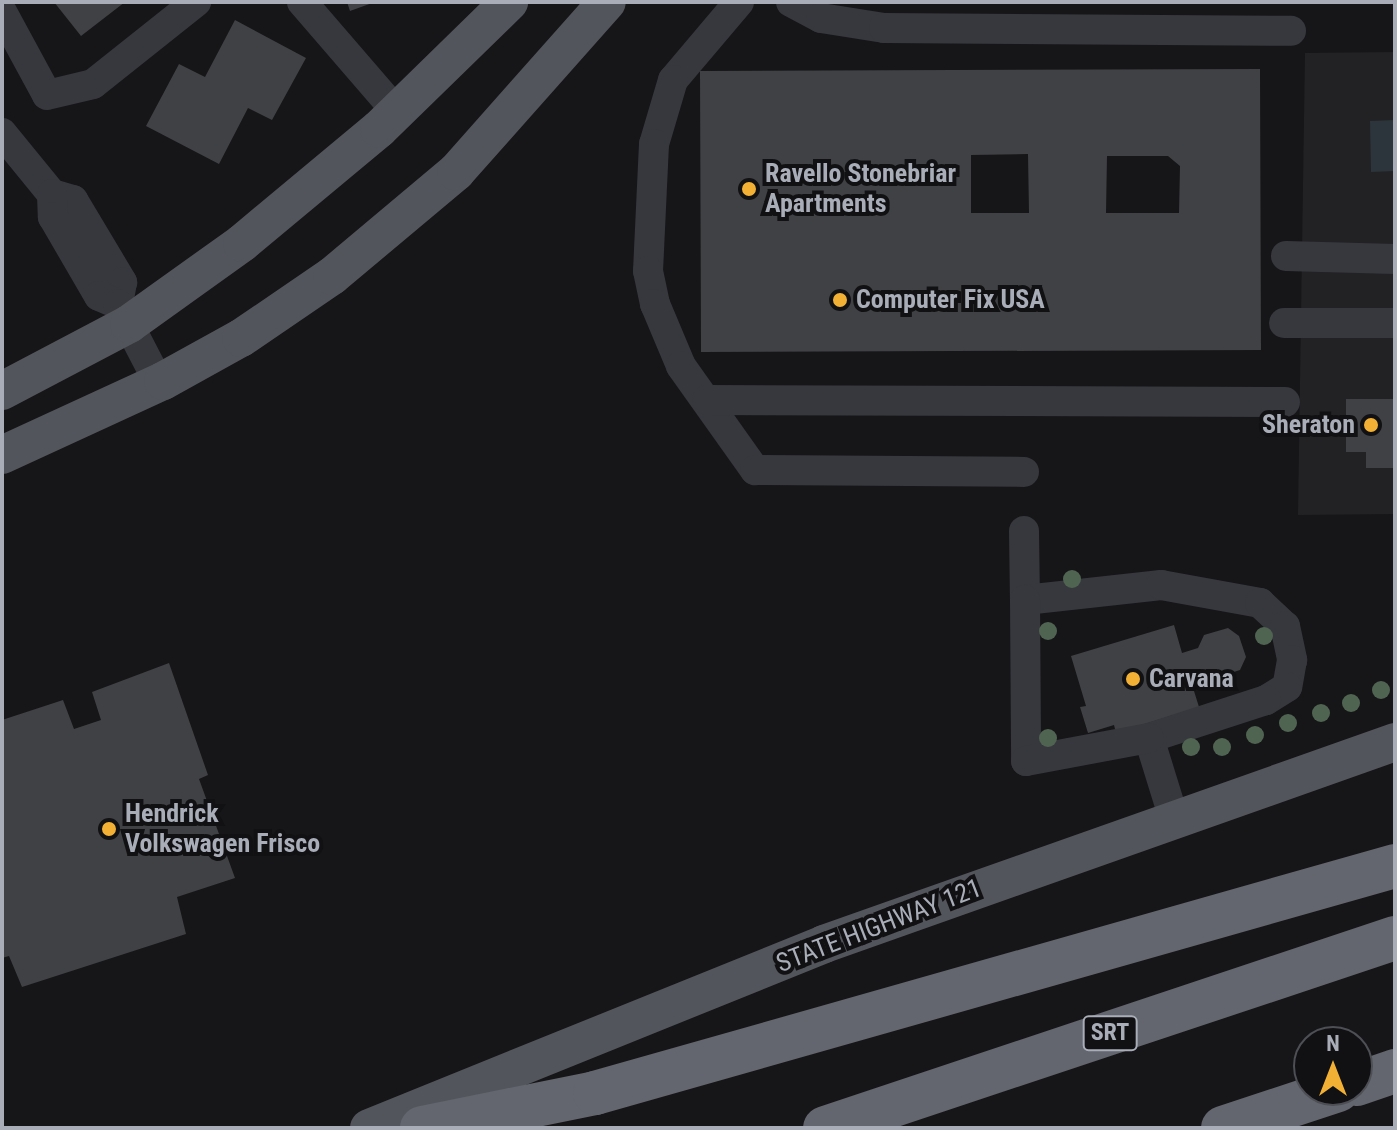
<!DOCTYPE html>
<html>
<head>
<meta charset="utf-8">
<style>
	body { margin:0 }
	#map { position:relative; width:1397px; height:1130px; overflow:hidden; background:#161618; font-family:"Roboto Condensed",sans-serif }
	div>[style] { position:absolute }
	.built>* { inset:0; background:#222225 }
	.water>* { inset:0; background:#2c353c }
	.building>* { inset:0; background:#404145 }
	.minor>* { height:30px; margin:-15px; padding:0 15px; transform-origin:15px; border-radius:15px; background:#37383d }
	.major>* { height:38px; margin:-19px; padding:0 19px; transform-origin:19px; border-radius:19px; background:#53555c }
	.highway>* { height:44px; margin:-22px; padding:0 22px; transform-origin:22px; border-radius:22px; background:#63666e }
	.trees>* { width:18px; height:18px; margin:-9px; border-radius:50%; background:#506452 }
	.dots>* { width:22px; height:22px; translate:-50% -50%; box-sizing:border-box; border:4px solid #111113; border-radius:50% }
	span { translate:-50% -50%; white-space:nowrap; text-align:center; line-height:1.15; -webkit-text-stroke:8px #111113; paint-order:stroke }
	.shield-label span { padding:2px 6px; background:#111113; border:2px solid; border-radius:6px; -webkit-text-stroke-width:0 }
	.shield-label { font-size:24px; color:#a8adb8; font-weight:700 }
	.poi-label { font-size:26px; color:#a8adb8; font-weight:700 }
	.left { translate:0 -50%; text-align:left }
	.right { translate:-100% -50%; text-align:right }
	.street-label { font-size:26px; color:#a8adb8 }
	.frame { position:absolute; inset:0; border:4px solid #a8adb8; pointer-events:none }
	.north { position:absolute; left:1293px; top:1026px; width:80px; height:80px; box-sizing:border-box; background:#111113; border:2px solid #4d4f55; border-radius:50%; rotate:0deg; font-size:22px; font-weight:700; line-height:32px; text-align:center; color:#a8adb8 }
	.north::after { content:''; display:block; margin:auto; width:28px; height:36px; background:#f2b134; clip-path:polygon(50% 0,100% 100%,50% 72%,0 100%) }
</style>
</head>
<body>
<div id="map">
	<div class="built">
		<i style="clip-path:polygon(1395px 52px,1395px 514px,1298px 515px,1305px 53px)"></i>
	</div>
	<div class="water">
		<i style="clip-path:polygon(1395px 120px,1395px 171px,1371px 172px,1370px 121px)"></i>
	</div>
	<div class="building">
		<i style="clip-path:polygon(54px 2px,125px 2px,81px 36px)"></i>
		<i style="clip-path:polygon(347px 2px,375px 2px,350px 11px)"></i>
		<i style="clip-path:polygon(235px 20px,306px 58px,272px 120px,248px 108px,219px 164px,146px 126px,179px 64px,205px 77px)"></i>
		<i style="clip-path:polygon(evenodd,1260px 69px,1261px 350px,701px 352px,700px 71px,1260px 69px,1028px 154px,1029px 213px,971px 213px,971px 155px,1028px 154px,1260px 69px,1107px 156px,1168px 156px,1180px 166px,1179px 213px,1106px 213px,1107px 156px)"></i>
		<i style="clip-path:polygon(1346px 399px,1395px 399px,1395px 468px,1366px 468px,1366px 452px,1346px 452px)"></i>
		<i style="clip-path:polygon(1174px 625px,1182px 653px,1198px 648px,1204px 635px,1228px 628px,1239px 636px,1246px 657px,1240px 670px,1215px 678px,1205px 670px,1189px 675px,1199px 707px,1116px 733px,1114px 725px,1088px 733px,1080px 707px,1086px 706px,1071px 656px)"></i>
		<i style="clip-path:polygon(169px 663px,208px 775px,199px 779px,235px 878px,177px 897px,186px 934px,22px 987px,9px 956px,2px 958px,2px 720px,63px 700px,74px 729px,101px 720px,92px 692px)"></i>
	</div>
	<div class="minor">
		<i style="left:302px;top:2px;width:145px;rotate:49.2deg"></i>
		<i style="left:739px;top:2px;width:102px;rotate:130.2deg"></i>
		<i style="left:673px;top:80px;width:67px;rotate:106.5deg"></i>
		<i style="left:654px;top:144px;width:127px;rotate:92.7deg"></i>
		<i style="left:648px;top:271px;width:34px;rotate:78deg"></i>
		<i style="left:655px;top:304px;width:67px;rotate:67.2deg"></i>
		<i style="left:681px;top:366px;width:128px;rotate:54.6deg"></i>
		<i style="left:755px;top:470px;width:269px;rotate:0.4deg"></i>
		<i style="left:791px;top:2px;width:34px;rotate:28deg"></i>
		<i style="left:821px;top:18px;width:64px;rotate:9deg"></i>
		<i style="left:884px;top:28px;width:407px;rotate:0.4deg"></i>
		<i style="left:2px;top:12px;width:94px;rotate:61.5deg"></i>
		<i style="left:47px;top:95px;width:47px;rotate:-13.4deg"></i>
		<i style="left:93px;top:84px;width:132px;rotate:-38.5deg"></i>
		<i style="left:2px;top:133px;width:79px;rotate:50.7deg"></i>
		<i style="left:52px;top:194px;width:22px;rotate:16deg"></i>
		<i style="left:73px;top:200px;width:96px;rotate:59.1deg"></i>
		<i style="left:122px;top:282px;width:22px;rotate:100deg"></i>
		<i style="left:52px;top:194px;width:23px;rotate:88deg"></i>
		<i style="left:53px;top:217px;width:91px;rotate:59.8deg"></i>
		<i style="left:99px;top:296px;width:21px;rotate:23deg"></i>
		<i style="left:118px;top:304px;width:89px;rotate:62.6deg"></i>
		<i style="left:1286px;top:256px;width:109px;rotate:1.6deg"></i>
		<i style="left:1284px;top:323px;width:111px"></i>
		<i style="left:707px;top:400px;width:578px;rotate:0.2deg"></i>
		<i style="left:1024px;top:531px;width:69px;rotate:89.2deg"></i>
		<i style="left:1025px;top:600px;width:137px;rotate:-6.3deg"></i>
		<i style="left:1161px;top:585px;width:101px;rotate:10.3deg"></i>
		<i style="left:1260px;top:603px;width:34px;rotate:43deg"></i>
		<i style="left:1285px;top:626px;width:35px;rotate:78deg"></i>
		<i style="left:1292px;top:660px;width:27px;rotate:100deg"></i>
		<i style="left:1287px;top:687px;width:25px;rotate:148deg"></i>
		<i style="left:1266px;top:700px;width:123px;rotate:162deg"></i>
		<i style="left:1149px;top:738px;width:85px;rotate:72.8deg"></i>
		<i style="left:1025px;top:600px;width:161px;rotate:89.6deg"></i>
		<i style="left:1026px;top:761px;width:125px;rotate:-10.6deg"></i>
	</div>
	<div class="major">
		<i style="left:2px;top:391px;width:144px;rotate:-27.8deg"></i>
		<i style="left:129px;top:324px;width:139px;rotate:-35.6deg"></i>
		<i style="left:242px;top:243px;width:178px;rotate:-39.8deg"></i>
		<i style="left:379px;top:129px;width:182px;rotate:-44.3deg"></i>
		<i style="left:2px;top:455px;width:177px;rotate:-24.7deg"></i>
		<i style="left:163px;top:381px;width:89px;rotate:-28.9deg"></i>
		<i style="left:241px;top:338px;width:110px;rotate:-34.3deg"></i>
		<i style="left:332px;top:276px;width:162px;rotate:-40deg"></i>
		<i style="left:456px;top:172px;width:227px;rotate:-48.4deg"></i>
		<i style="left:369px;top:1128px;width:491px;rotate:-22deg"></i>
		<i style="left:824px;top:944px;width:606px;rotate:-19.48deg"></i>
	</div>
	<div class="highway">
		<i style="left:1357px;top:1084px;width:40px;rotate:-18.9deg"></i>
		<i style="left:422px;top:1128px;width:177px;rotate:-11.4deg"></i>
		<i style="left:595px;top:1093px;width:832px;rotate:-15.84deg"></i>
		<i style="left:825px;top:1128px;width:601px;rotate:-18.43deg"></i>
		<i style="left:1223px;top:1128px;width:121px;rotate:-18.3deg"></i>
	</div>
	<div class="trees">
		<i style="left:1072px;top:579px"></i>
		<i style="left:1048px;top:631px"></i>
		<i style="left:1264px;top:636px"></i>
		<i style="left:1381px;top:690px"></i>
		<i style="left:1351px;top:703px"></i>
		<i style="left:1321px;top:713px"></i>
		<i style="left:1288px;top:723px"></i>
		<i style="left:1255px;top:735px"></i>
		<i style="left:1048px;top:738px"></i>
		<i style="left:1191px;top:747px"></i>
		<i style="left:1222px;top:747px"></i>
	</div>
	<div class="dots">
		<i style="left:749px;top:189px;background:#f2b134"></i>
		<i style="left:840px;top:300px;background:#f2b134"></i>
		<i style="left:1371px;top:425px;background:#f2b134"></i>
		<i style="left:1133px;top:679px;background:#f2b134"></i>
		<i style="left:109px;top:829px;background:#f2b134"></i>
	</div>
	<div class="shield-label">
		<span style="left:1110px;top:1033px">SRT</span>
	</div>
	<div class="poi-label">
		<span class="left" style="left:765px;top:189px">Ravello Stonebriar<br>Apartments</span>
		<span class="left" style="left:856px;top:300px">Computer Fix USA</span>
		<span class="right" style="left:1355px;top:425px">Sheraton</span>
		<span class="left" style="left:1149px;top:679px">Carvana</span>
		<span class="left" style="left:125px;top:829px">Hendrick<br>Volkswagen Frisco</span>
	</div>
	<div class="street-label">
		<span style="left:879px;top:926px;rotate:-21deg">STATE HIGHWAY 121</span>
	</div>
	<div class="frame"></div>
	<div class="north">N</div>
</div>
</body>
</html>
